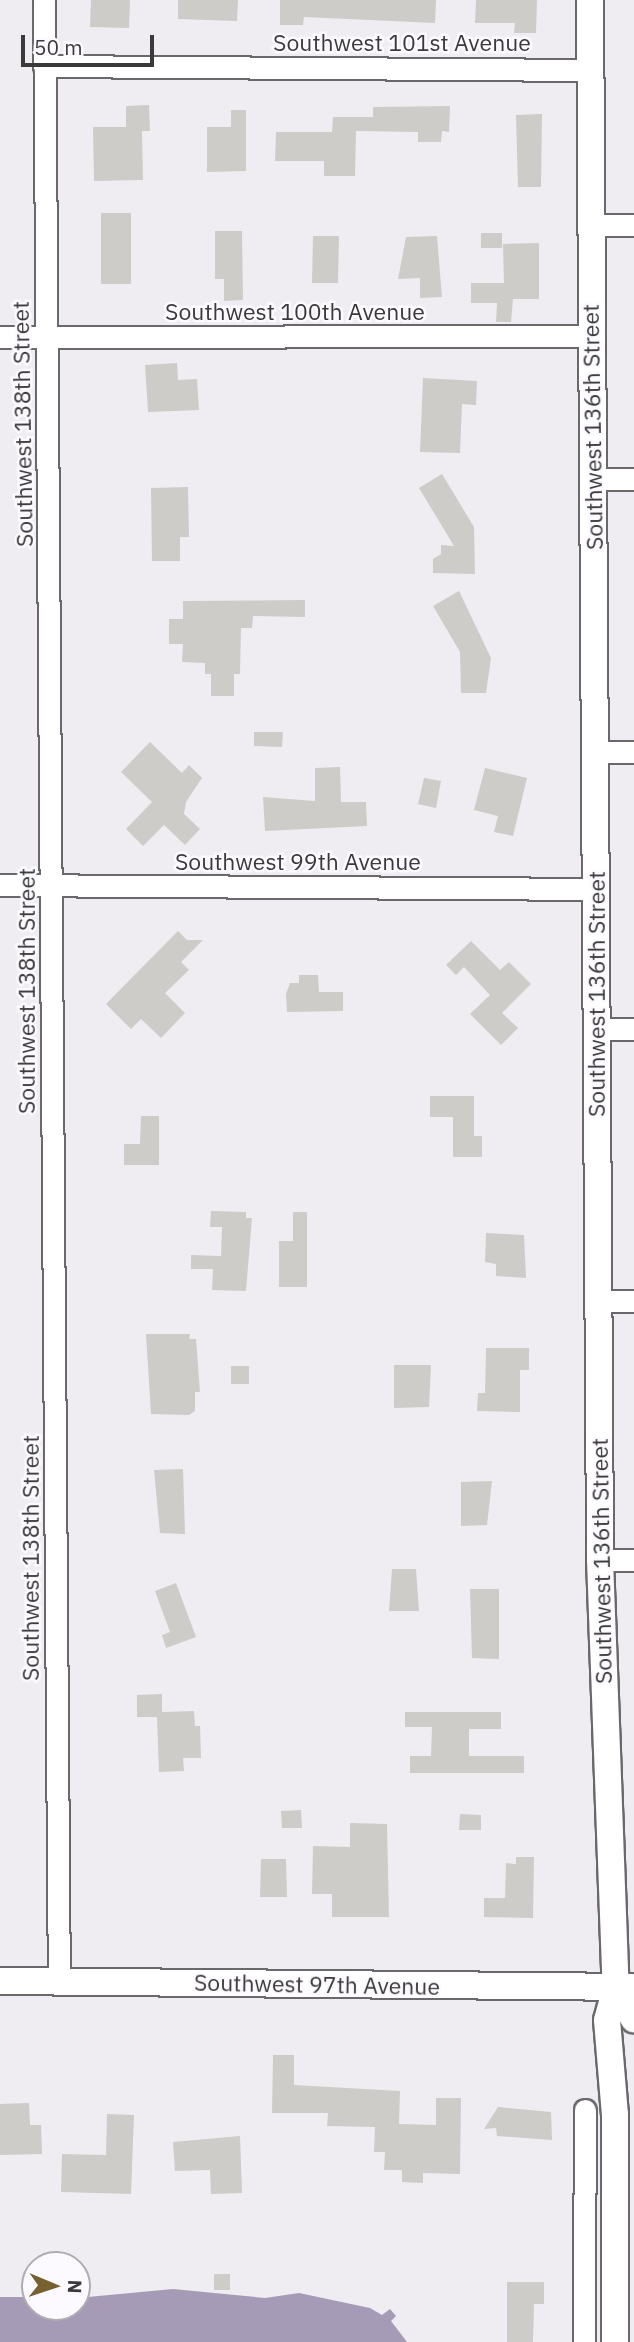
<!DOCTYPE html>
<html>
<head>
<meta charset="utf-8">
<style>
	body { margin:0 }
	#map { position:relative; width:634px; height:2342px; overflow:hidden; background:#efedf1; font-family:"IBM Plex Sans",sans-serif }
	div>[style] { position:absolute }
	.water>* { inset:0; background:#a69bb7 }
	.building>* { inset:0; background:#ceccc8 }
	.roads { filter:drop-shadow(2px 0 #6a686c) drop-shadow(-2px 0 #6a686c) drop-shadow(0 2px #6a686c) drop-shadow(0 -2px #6a686c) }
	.minor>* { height:21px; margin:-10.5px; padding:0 10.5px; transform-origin:10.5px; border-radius:10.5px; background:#fff }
	.tertiary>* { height:26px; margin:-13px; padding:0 13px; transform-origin:13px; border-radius:13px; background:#fff }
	span { translate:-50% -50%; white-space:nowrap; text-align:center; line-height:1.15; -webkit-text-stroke:5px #fcfaff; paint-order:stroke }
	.street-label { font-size:23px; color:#3a3a3b }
	.north { position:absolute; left:21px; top:2251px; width:70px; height:70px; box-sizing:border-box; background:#fcfaff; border:2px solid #aeadb1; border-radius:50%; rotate:92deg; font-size:19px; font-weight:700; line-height:28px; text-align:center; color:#3a3a3b }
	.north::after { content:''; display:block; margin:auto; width:24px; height:32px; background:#776131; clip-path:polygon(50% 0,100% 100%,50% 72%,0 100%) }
	.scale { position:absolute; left:21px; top:35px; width:133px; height:32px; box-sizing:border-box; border:4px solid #3a3a3b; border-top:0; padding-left:9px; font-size:21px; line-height:24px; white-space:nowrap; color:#3a3a3b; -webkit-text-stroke:5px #fcfaff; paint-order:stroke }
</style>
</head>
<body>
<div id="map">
	<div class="water">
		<i style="clip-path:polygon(173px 2289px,265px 2298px,299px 2293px,370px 2308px,382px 2315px,390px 2309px,396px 2316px,391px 2321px,407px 2342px,0 2342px,0 2297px,35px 2297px,35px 2307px,77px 2307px,77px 2298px)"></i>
	</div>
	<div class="building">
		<i style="clip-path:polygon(91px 0,130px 0,129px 28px,90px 27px)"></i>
		<i style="clip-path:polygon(178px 0,238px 0,237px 21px,178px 19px)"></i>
		<i style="clip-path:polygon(280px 0,436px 0,435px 23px,304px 17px,303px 25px,280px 25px)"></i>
		<i style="clip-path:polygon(476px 0,537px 0,536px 33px,514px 33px,515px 23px,475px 23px)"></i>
		<i style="clip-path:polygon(149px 105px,150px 131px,142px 131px,143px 180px,94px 181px,93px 127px,126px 127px,126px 106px)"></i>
		<i style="clip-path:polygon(450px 106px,449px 132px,442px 131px,441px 142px,418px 142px,418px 132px,356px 131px,355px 176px,324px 176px,324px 161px,275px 161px,276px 132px,332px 132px,333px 117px,373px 117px,373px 107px)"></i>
		<i style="clip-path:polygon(231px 110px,246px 110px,246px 171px,207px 172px,207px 127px,231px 127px)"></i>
		<i style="clip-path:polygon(542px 114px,541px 187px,518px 187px,516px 115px)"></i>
		<i style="clip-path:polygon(101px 213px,131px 213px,131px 284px,101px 284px)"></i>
		<i style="clip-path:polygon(215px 231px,242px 231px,243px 300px,224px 301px,224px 279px,215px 279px)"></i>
		<i style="clip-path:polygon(481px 233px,502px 233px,502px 248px,481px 248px)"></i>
		<i style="clip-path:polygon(313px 236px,339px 236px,338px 283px,312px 283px)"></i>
		<i style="clip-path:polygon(437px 236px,442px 297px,420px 298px,420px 278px,398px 279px,406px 237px)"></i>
		<i style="clip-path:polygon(539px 243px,539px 299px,513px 299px,511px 322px,496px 322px,497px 303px,471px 303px,471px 283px,504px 283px,503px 244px)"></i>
		<i style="clip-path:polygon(177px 363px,178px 380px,197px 379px,199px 410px,148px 412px,145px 365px)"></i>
		<i style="clip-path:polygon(423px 378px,477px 381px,476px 405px,462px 404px,460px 453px,420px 452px)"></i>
		<i style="clip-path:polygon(442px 474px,474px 527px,475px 574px,433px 573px,433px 559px,441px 554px,441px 545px,454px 546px,419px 488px)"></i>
		<i style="clip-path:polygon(188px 487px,189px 537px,180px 537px,180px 561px,152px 561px,151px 488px)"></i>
		<i style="clip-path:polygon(459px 591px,491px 658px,486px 693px,461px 693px,460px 652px,433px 606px)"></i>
		<i style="clip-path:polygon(305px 600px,305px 617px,253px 616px,252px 628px,241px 628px,240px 674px,234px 674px,234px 696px,211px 696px,211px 674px,205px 674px,205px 663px,182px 662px,183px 644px,169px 644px,169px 619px,183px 619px,183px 601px)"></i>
		<i style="clip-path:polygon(254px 732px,283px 732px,282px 747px,254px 746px)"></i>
		<i style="clip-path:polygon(150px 742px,182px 773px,189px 765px,202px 778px,186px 802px,184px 814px,200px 829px,185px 845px,164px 825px,143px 846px,126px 829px,152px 802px,121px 772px)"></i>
		<i style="clip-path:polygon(340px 767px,341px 802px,366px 802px,367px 826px,265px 831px,263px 797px,315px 801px,315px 768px)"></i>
		<i style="clip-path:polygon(485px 768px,527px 778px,513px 836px,494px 832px,498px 816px,474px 810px)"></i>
		<i style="clip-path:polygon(424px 778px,441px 781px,436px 808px,418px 804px)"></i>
		<i style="clip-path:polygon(178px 931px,187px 940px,203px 940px,181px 962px,189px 970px,165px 993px,185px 1013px,161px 1038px,141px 1019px,131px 1029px,106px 1004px)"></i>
		<i style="clip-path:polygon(471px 941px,500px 970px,509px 962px,531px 984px,502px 1013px,518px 1028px,501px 1045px,470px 1014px,490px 995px,464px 967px,456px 975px,446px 965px)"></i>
		<i style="clip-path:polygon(299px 975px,318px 975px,319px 992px,343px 992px,343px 1011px,287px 1012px,286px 994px,290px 983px,299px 983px)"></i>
		<i style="clip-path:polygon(430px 1096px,474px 1096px,474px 1136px,482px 1136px,482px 1157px,453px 1157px,453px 1117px,430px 1117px)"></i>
		<i style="clip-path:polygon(141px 1116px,159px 1116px,159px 1165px,124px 1165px,124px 1144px,140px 1144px)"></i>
		<i style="clip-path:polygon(211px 1211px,246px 1212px,246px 1218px,252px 1218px,246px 1291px,212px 1290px,213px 1269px,191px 1269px,191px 1255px,221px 1256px,222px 1227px,210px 1227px)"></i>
		<i style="clip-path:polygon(293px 1212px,307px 1212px,307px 1287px,279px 1287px,279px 1241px,293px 1241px)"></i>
		<i style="clip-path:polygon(486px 1233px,524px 1235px,526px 1278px,496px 1276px,496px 1264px,485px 1262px)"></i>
		<i style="clip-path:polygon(146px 1334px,190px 1334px,189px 1339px,196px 1339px,200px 1392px,195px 1392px,195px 1411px,189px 1415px,151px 1414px)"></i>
		<i style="clip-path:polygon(486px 1348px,529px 1348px,529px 1370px,520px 1370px,520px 1412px,477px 1411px,478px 1393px,485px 1393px)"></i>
		<i style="clip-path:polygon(394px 1365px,431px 1365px,429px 1407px,394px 1408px)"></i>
		<i style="clip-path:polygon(231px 1366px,249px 1366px,249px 1384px,231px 1384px)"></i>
		<i style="clip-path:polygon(183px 1469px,185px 1534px,160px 1533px,154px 1470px)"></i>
		<i style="clip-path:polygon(492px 1481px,487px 1525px,461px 1526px,461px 1482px)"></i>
		<i style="clip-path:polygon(392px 1569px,416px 1569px,419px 1611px,389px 1611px)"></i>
		<i style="clip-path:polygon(176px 1583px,196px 1637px,166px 1648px,162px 1635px,170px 1632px,155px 1591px)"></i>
		<i style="clip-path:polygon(470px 1589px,499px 1589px,499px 1659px,472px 1658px)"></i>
		<i style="clip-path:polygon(162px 1694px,162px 1712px,194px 1711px,195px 1726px,200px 1726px,201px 1758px,183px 1758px,184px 1771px,159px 1772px,157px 1717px,137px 1717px,137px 1695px)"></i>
		<i style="clip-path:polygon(405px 1712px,501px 1712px,501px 1729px,469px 1729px,469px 1756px,524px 1756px,524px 1773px,410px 1773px,410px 1756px,431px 1756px,432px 1727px,405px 1727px)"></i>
		<i style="clip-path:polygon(301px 1810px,302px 1828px,282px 1828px,281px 1811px)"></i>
		<i style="clip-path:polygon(460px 1814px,481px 1815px,481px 1830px,459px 1830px)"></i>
		<i style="clip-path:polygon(350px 1823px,387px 1824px,389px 1917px,332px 1917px,332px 1894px,312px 1894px,313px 1846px,350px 1847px)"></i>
		<i style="clip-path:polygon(516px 1857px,534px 1857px,533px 1918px,484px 1917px,484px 1898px,505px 1898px,506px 1863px,516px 1864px)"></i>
		<i style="clip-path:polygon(261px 1859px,286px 1859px,287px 1897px,260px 1897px)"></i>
		<i style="clip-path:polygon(273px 2055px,294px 2055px,294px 2085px,400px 2091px,399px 2124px,436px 2125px,436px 2098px,461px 2098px,460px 2174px,423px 2173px,423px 2183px,402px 2182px,402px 2170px,384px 2170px,385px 2152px,374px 2152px,375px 2127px,327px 2126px,328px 2113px,272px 2113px)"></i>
		<i style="clip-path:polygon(29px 2103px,30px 2125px,41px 2125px,42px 2154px,0 2155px,0 2104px)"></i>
		<i style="clip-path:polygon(498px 2107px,551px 2112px,552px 2140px,497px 2136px,496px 2128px,484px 2129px)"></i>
		<i style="clip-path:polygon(107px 2114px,134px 2115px,131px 2194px,61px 2192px,62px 2154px,106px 2155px)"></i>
		<i style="clip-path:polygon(240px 2136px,242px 2193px,211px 2194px,210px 2170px,175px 2171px,173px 2142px)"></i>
		<i style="clip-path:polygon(214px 2274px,230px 2274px,230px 2290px,214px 2290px)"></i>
		<i style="clip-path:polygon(507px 2282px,544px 2282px,544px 2304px,534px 2304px,533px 2342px,507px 2342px)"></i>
	</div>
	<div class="roads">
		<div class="minor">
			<i style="left:44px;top:0;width:1981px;rotate:89.57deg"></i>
			<i style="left:44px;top:66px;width:547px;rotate:0.42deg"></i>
			<i style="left:591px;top:225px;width:43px"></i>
			<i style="left:0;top:337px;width:591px;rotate:-0.1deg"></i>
			<i style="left:593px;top:479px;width:41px"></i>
			<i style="left:595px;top:752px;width:39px"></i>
			<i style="left:0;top:885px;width:596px;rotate:0.38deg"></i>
			<i style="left:595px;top:1029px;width:39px"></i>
			<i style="left:599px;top:1301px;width:35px"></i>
			<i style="left:600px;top:1560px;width:34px"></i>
			<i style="left:584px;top:2342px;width:232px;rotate:-89.8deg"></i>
		</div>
		<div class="tertiary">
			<i style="left:590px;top:0;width:1560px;rotate:89.63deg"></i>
			<i style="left:600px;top:1560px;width:427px;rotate:87.9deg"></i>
			<i style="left:616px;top:1987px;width:34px;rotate:105deg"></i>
			<i style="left:607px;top:2020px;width:95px;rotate:85.2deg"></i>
			<i style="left:615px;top:2115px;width:227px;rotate:90deg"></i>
			<i style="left:0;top:1981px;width:632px;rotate:0.54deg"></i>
			<i style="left:616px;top:1987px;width:37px;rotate:61deg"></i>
		</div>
	</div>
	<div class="street-label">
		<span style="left:402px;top:42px">Southwest 101st Avenue</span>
		<span style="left:295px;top:311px">Southwest 100th Avenue</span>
		<span style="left:22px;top:424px;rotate:-91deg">Southwest 138th Street</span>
		<span style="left:592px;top:427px;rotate:-91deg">Southwest 136th Street</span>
		<span style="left:298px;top:861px">Southwest 99th Avenue</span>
		<span style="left:26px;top:991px;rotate:-90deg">Southwest 138th Street</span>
		<span style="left:596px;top:994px;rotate:-90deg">Southwest 136th Street</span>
		<span style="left:30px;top:1558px;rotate:-90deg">Southwest 138th Street</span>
		<span style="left:601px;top:1561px;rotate:-91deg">Southwest 136th Street</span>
		<span style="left:317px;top:1984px;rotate:1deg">Southwest 97th Avenue</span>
	</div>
	<div class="north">N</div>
	<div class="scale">50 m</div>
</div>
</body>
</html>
